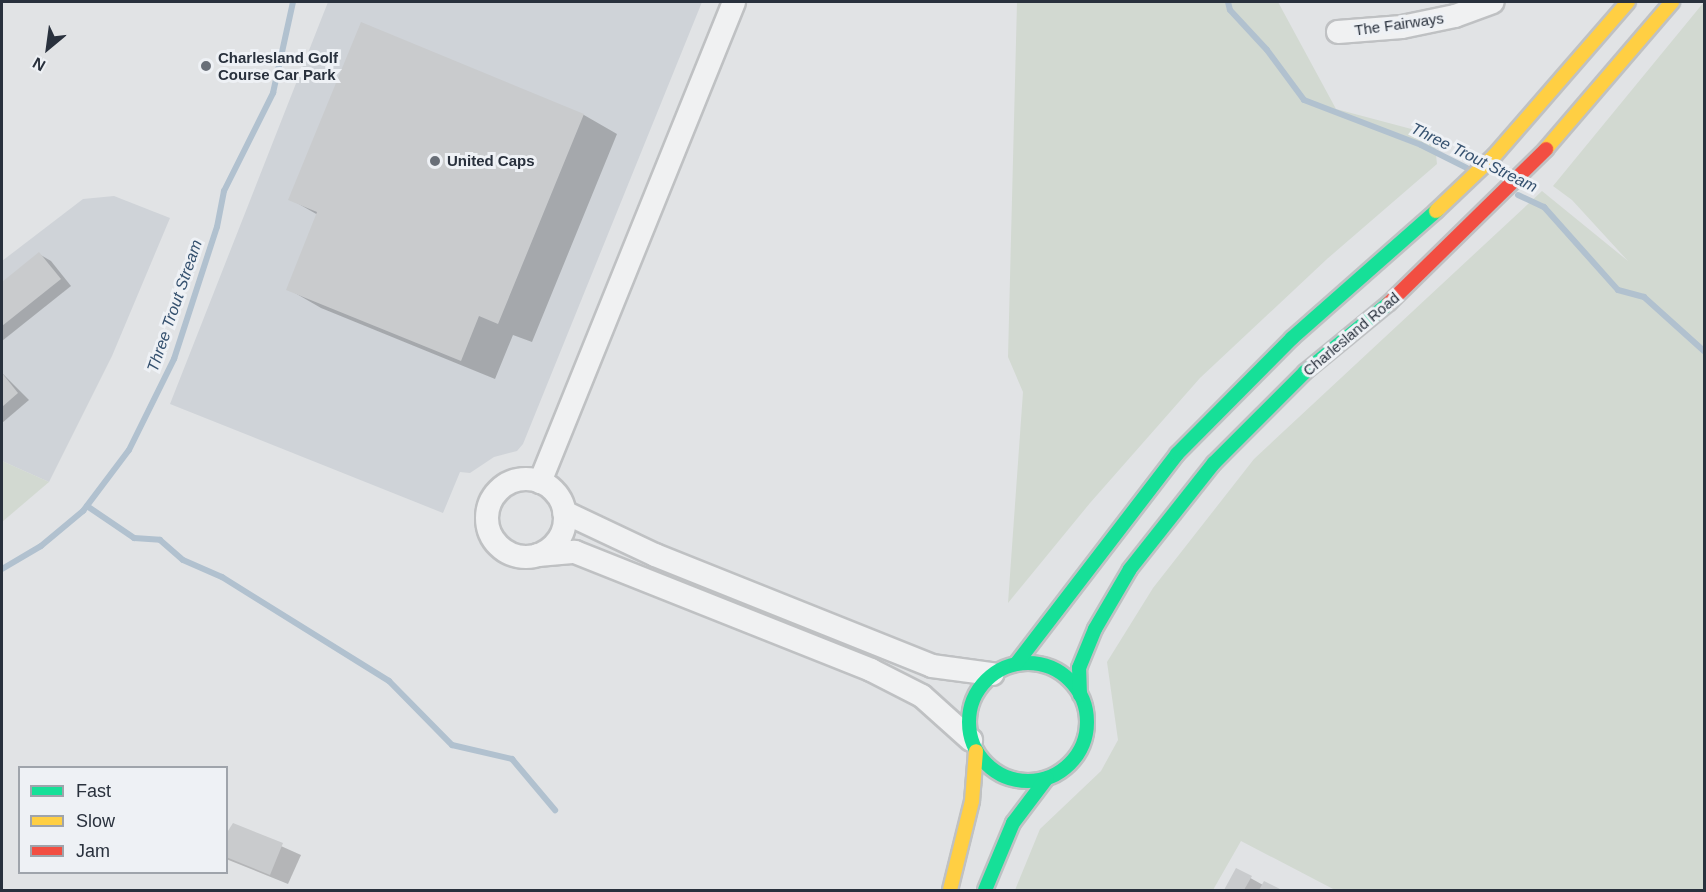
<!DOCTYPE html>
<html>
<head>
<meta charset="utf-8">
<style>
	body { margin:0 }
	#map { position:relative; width:1706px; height:892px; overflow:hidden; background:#e1e3e5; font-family:Arial,sans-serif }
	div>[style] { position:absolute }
	.built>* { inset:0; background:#cfd3d8 }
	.green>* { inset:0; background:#d2d9d1 }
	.shadow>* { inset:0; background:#0003 }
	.stream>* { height:6px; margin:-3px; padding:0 3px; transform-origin:3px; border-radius:3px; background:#b1c1cf }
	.building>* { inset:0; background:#c9cbcd }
	.roads { filter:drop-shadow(2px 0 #bfc1c3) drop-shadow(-2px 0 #bfc1c3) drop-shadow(0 2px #bfc1c3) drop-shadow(0 -2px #bfc1c3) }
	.street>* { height:22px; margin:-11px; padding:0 11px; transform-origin:11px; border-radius:11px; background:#f0f1f2 }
	.street>.ring { margin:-11px; padding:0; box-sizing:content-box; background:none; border:22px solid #f0f1f2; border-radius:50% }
	.fast>* { height:14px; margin:-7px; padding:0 7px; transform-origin:7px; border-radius:7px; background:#16e098 }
	.fast>.ring { margin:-7px; padding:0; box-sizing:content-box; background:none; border:14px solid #16e098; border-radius:50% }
	.slow>* { height:14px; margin:-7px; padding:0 7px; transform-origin:7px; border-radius:7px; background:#ffcf43 }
	.jam>* { height:14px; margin:-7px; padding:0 7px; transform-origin:7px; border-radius:7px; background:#f24e42 }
	.dots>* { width:16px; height:16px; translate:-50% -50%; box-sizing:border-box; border:3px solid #eef1f5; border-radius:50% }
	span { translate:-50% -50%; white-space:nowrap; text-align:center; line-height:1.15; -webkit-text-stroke:6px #eef1f5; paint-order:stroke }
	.street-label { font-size:15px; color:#29313d }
	.poi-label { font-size:15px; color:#29313d; font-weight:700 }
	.left { translate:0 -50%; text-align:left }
	.water-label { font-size:16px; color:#35516f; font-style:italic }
	.frame { position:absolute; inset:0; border:3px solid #29313d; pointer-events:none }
	.legend { position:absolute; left:18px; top:766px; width:210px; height:108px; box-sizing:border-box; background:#eef1f5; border:2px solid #9fa4ab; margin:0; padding:8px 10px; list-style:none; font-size:18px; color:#29313d }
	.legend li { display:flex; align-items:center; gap:12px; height:30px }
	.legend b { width:30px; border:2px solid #9fa4ab }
	.north { position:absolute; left:18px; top:18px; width:60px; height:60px; -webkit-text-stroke:4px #eef1f5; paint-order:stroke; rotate:209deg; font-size:16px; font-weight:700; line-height:24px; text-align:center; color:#29313d }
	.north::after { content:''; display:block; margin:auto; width:21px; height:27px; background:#29313d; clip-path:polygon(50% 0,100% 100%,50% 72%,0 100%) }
</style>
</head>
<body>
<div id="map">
	<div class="built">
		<i style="clip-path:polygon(328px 2px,702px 2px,523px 444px,517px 451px,494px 457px,470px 473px,460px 472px,443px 513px,170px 404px)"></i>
		<i style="clip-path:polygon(114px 196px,170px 218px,112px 356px,49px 482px,2px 461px,2px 261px,83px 199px)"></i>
	</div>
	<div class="green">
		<i style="clip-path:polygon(1017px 2px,1278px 2px,1336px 109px,1434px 135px,1437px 164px,1327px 259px,1200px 378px,1090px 503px,1008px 603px,1023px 392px,1008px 357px)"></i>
		<i style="clip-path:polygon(1704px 2px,1704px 890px,1335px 890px,1241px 841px,1213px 890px,1015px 890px,1040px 829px,1101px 771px,1118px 740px,1107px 662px,1153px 588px,1254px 459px,1542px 191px,1628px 261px,1572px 200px,1553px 186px)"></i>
		<i style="clip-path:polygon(2px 461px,49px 482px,2px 522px)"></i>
	</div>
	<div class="shadow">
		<i style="clip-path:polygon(361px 24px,584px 115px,617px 134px,532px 342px,513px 335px,495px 379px,321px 308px,288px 289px,318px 215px,290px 199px)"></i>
		<i style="clip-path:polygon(39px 254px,51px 261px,71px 286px,2px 341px,2px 283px)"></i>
		<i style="clip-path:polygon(2px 373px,29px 400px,2px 423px)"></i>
		<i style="clip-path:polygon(234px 825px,301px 855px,288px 884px,226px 859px,226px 836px)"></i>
		<i style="clip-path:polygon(1236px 870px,1263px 885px,1278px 890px,1225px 890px)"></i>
	</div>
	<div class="stream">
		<i style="left:1228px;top:2px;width:8px;rotate:76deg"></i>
		<i style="left:1230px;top:10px;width:54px;rotate:47.2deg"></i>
		<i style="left:1267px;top:50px;width:62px;rotate:53.5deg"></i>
		<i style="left:1304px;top:100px;width:125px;rotate:21deg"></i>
		<i style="left:1421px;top:145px;width:51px;rotate:26.6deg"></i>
		<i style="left:1518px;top:195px;width:29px;rotate:25deg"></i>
		<i style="left:1544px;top:207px;width:111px;rotate:48.3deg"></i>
		<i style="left:1618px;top:290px;width:27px;rotate:15deg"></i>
		<i style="left:1644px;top:297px;width:81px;rotate:42deg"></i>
		<i style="left:87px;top:506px;width:57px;rotate:34.2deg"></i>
		<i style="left:134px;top:538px;width:26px;rotate:4deg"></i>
		<i style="left:160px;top:540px;width:30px;rotate:41deg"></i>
		<i style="left:183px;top:560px;width:43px;rotate:23.6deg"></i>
		<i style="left:222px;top:577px;width:197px;rotate:31.9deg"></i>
		<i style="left:389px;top:681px;width:90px;rotate:45.5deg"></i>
		<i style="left:452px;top:745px;width:62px;rotate:13.1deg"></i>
		<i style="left:512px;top:759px;width:67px;rotate:49.9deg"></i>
		<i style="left:2px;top:569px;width:45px;rotate:-30.5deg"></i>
		<i style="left:41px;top:546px;width:55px;rotate:-39.8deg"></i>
		<i style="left:83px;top:511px;width:76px;rotate:-53deg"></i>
		<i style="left:129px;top:450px;width:102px;rotate:-63.7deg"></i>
		<i style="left:174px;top:359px;width:139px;rotate:-72deg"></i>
		<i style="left:217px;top:227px;width:37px;rotate:-79deg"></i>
		<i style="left:224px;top:191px;width:110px;rotate:-63.4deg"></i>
		<i style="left:273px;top:93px;width:93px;rotate:-77.6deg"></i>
	</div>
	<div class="building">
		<i style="clip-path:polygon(361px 22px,584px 114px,498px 324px,479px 316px,461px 361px,286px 290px,317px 212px,288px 200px)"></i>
		<i style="clip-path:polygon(39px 252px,61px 279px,2px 326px,2px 282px)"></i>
		<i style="clip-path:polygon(2px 373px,18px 393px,2px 407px)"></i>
		<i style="clip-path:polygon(233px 823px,283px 843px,270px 875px,226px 857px,226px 834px)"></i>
		<i style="clip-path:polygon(1236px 868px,1252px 876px,1244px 890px,1224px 890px)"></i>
		<i style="clip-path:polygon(1264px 881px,1282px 890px,1259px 890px)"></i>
	</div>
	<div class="roads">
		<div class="street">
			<i style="left:1338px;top:32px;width:64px;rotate:-4.5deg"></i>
			<i style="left:1402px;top:27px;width:54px;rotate:-11.7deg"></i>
			<i style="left:1455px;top:16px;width:40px;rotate:-20.2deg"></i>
			<i class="ring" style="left:487px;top:479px;width:56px;height:56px"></i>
			<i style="left:540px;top:482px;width:518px;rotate:-67.99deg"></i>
			<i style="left:564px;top:512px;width:101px;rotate:25.3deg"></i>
			<i style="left:655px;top:555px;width:298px;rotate:21.8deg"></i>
			<i style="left:932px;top:666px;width:61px;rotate:7.6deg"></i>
			<i style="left:538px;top:555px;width:37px;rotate:-5deg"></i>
			<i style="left:575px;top:552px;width:319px;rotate:21.7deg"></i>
			<i style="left:871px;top:670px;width:57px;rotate:27deg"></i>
			<i style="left:922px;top:696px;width:66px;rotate:41.9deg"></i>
		</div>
		<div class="fast">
			<i class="ring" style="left:969px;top:663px;width:104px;height:104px"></i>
			<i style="left:1016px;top:664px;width:265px;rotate:-52.5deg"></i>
			<i style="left:1177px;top:454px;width:163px;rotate:-45.2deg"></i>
			<i style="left:1292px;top:338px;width:192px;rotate:-41.4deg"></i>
			<i style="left:1080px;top:695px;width:27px;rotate:-92deg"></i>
			<i style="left:1079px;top:668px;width:42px;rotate:-67.7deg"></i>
			<i style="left:1095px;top:629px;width:69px;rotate:-59.7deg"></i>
			<i style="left:1130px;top:569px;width:135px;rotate:-51.6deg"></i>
			<i style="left:1214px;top:463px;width:129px;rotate:-45deg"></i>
			<i style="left:1305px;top:372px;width:109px;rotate:-39.4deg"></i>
			<i style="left:985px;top:890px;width:73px;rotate:-67.3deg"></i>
			<i style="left:1013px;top:823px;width:56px;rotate:-52.9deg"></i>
		</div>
		<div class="slow">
			<i style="left:1546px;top:149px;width:194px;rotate:-49.4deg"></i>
			<i style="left:1436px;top:211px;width:80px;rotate:-43.5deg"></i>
			<i style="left:1494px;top:156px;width:204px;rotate:-49deg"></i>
			<i style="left:950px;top:890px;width:92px;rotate:-76.1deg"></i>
			<i style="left:972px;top:801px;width:50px;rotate:-85.4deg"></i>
		</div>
		<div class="jam">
			<i style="left:1389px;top:303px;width:220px;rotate:-44.4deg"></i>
		</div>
	</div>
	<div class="dots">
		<i style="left:206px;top:66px;background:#696f78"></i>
		<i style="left:435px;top:161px;background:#696f78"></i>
	</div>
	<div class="street-label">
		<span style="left:1399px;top:24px;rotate:-8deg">The Fairways</span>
		<span style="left:1351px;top:334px;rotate:-40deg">Charlesland Road</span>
	</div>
	<div class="poi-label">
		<span class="left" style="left:218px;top:66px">Charlesland Golf<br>Course Car Park</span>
		<span class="left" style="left:447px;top:161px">United Caps</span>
	</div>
	<div class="water-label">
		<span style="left:1474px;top:158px;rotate:26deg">Three Trout Stream</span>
		<span style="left:175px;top:306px;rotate:-71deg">Three Trout Stream</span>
	</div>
	<div class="frame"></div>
	<ul class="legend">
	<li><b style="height:8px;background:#16e098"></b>Fast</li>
	<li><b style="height:8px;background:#ffcf43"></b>Slow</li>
	<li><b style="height:8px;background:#f24e42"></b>Jam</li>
	</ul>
	<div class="north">N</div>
</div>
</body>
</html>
